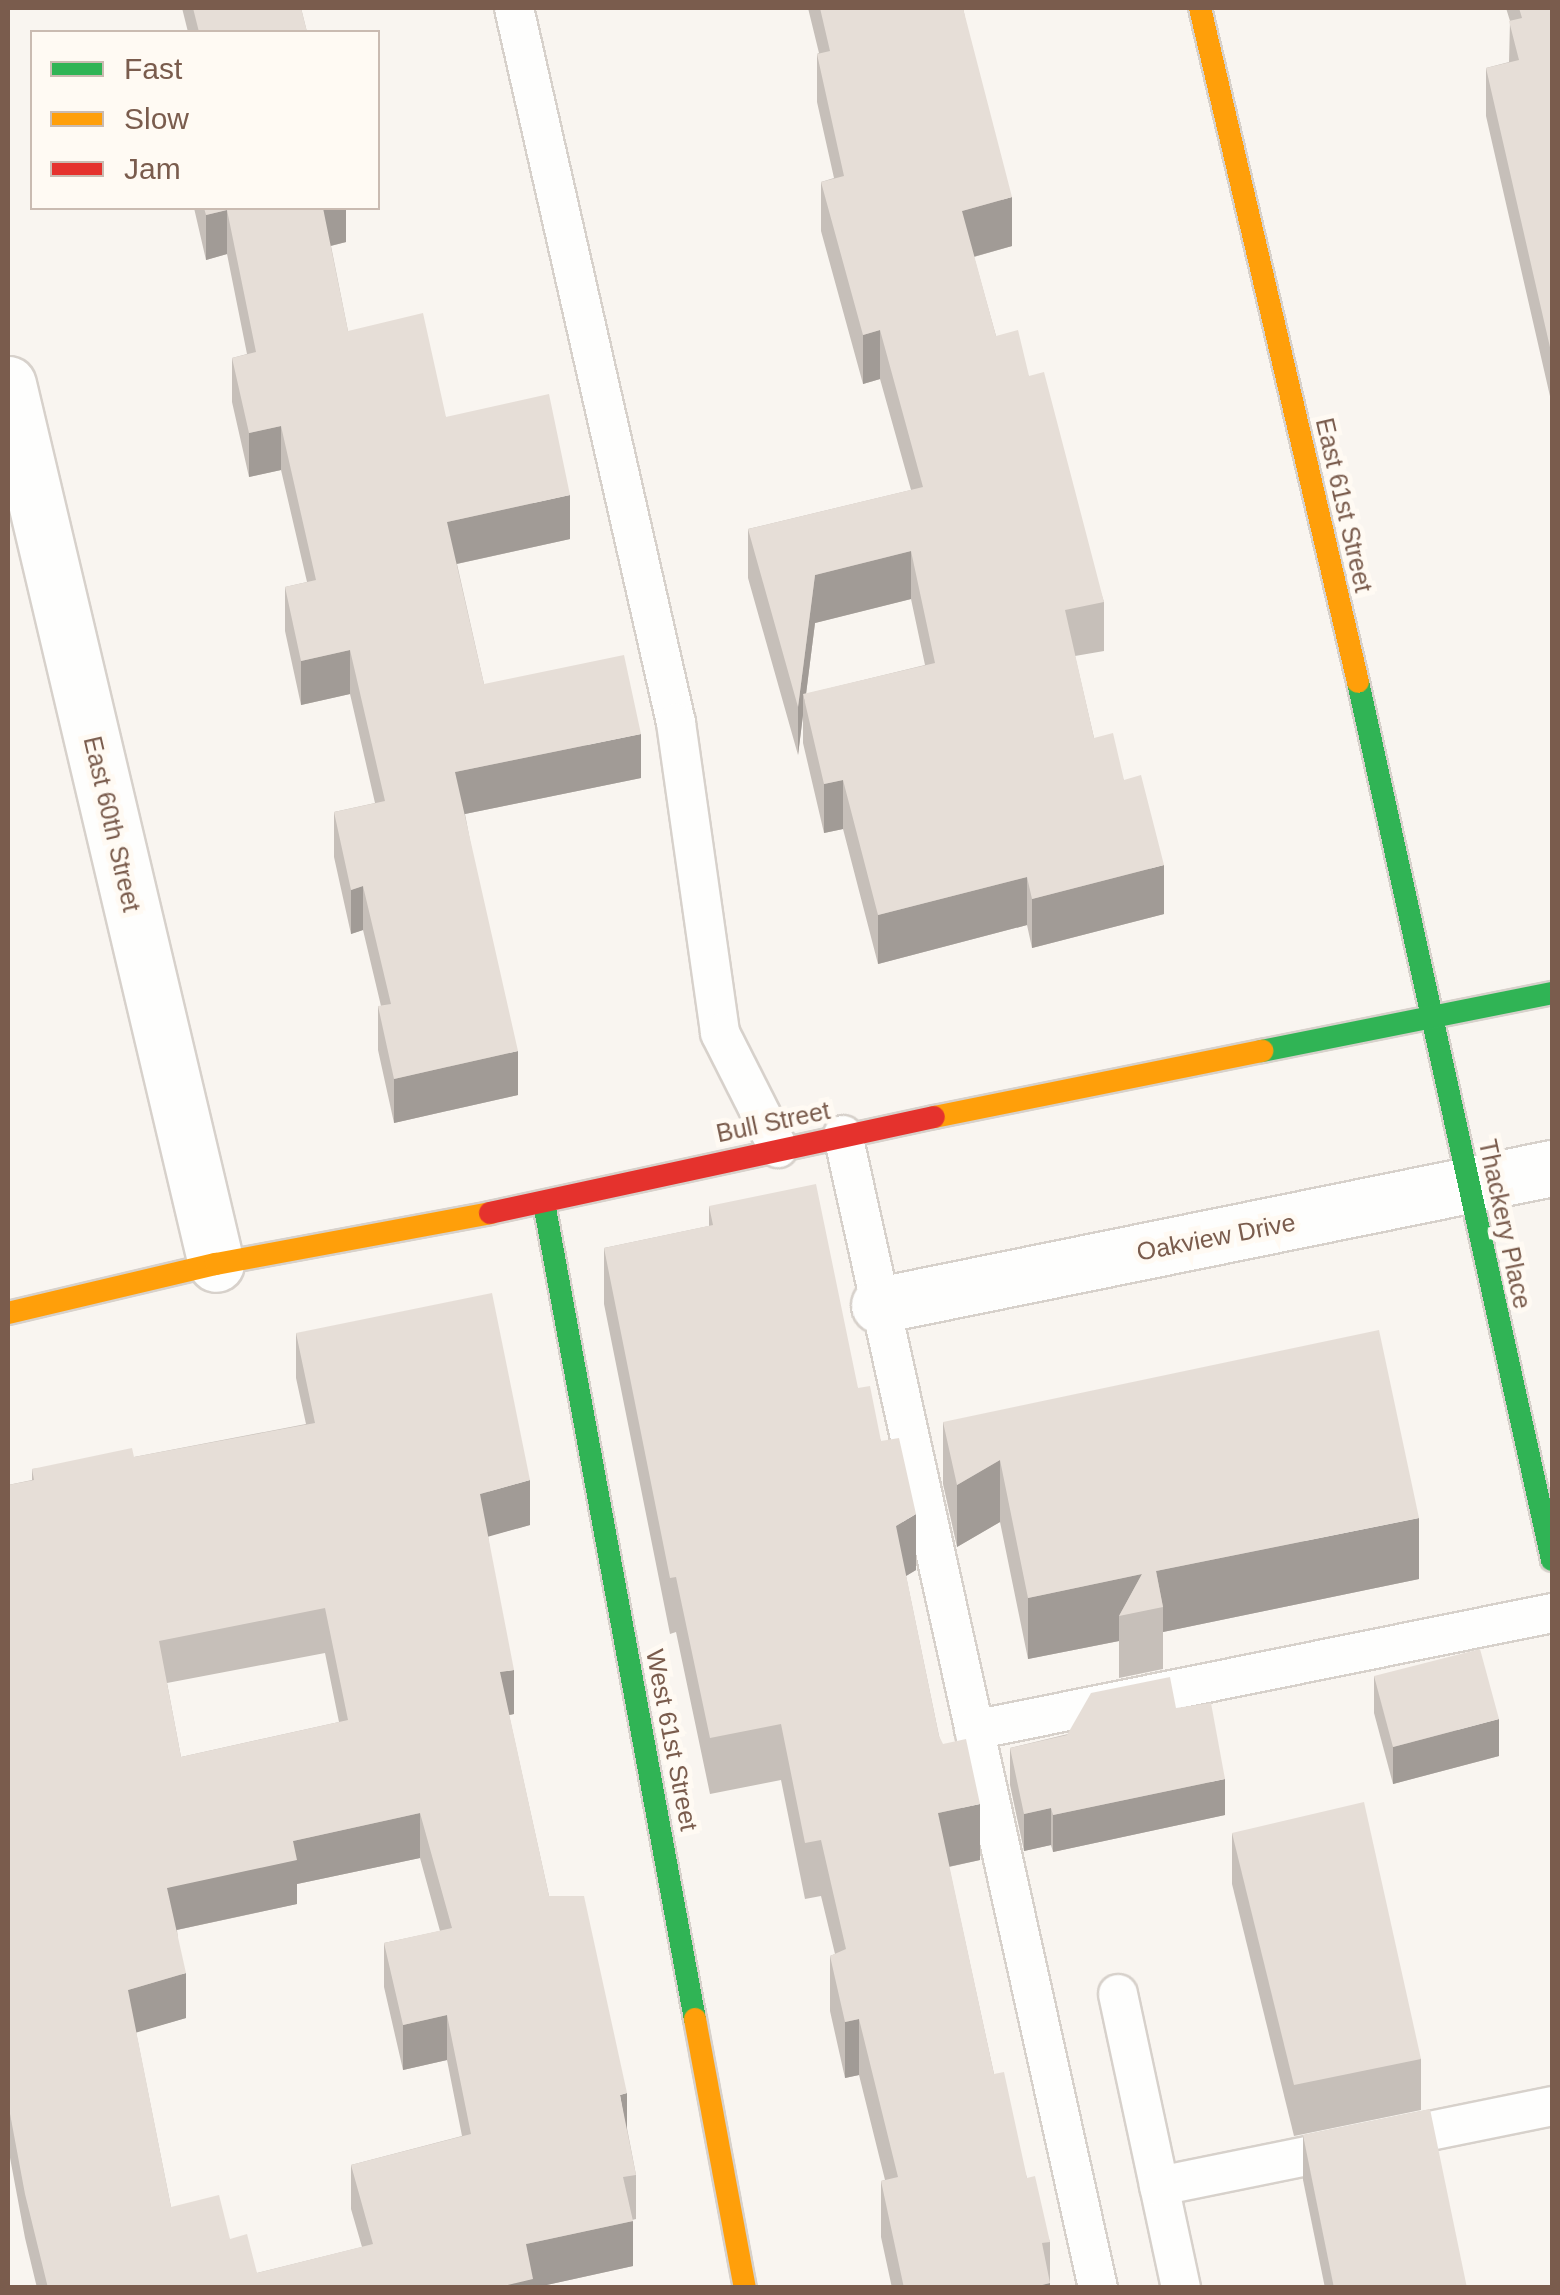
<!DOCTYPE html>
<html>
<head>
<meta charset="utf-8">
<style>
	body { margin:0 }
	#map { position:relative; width:1560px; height:2295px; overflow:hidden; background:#f9f5f0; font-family:Arial,sans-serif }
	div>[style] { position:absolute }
	.roads { filter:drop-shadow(2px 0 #d7d1cb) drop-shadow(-2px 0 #d7d1cb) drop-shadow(0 2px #d7d1cb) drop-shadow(0 -2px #d7d1cb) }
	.lane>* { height:38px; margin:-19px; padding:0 19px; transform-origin:19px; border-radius:19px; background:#fefefd }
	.street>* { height:55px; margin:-27.5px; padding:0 27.5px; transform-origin:27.5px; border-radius:27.5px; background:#fefefd }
	.fast>* { height:22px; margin:-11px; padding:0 11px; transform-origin:11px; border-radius:11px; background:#30b455 }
	.slow>* { height:22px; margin:-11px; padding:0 11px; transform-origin:11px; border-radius:11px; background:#ff9f0a }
	.jam>* { height:22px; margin:-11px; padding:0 11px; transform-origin:11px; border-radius:11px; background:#e5322d }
	.wall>* { inset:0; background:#c6bfb9 }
	.shaded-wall>* { inset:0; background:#a19b96 }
	.building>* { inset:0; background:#e6ded7 }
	span { translate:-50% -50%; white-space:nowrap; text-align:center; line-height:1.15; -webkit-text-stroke:10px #fffaf3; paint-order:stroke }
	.street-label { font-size:25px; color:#7a5c4d }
	.frame { position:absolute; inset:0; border:10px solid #7a5c4d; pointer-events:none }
	.legend { position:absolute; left:30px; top:30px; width:350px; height:180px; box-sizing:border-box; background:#fffaf3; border:2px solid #cabbb1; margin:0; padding:12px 18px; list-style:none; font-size:30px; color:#7a5c4d }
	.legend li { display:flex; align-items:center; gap:20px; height:50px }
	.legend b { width:50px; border:2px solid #cabbb1 }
</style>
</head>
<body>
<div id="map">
	<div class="roads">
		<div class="lane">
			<i style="left:514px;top:8px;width:733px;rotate:77.23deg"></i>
			<i style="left:676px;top:723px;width:313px;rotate:81.9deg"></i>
			<i style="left:720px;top:1033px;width:129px;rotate:63.2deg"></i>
			<i style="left:843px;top:1135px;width:1181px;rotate:77.53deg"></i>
			<i style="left:974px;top:1730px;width:590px;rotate:-11.44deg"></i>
			<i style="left:1118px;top:1994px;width:301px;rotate:77.9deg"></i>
			<i style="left:1159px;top:2186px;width:401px;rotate:-11.5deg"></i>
		</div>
		<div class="street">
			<i style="left:8px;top:384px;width:904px;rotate:76.7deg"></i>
			<i style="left:879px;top:1305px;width:687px;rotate:-11.51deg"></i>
		</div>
		<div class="fast">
			<i style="left:1358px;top:682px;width:899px;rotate:77.54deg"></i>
			<i style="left:1262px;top:1051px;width:296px;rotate:-11.3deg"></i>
			<i style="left:544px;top:1203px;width:830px;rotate:79.52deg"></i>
		</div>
		<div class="slow">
			<i style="left:1200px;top:8px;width:692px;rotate:76.81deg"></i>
			<i style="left:934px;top:1117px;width:335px;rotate:-11.4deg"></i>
			<i style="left:8px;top:1313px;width:214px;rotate:-13.3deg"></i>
			<i style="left:216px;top:1264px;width:279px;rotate:-10.5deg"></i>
			<i style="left:695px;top:2019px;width:274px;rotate:79.5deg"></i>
		</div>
		<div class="jam">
			<i style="left:490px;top:1213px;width:454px;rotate:-12.2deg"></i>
		</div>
	</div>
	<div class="wall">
		<i style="clip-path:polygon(182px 8px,301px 8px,307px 32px,188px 32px)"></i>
		<i style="clip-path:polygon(evenodd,808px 8px,963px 8px,1012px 246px,974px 257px,996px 336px,1029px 376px,1104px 602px,1104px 651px,1075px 656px,1094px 738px,1124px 780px,1164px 914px,1032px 948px,1027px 925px,878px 964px,843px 829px,824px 833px,803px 743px,803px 715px,798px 755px,748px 578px,748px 529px,911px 490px,880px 379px,863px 384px,821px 231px,821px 182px,834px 178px,817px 102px,817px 54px,819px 53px,808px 8px,911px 599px,925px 665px,806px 694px,815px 623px,911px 599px)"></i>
		<i style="clip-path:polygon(1506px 8px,1552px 8px,1552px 405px,1486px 116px,1486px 68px,1509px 62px,1510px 21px)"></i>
		<i style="clip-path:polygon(194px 208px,346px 208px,346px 242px,331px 246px,348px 331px,446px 417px,570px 539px,457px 564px,484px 684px,641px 778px,465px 814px,518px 1095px,394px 1123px,378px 1050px,378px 1006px,381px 1006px,363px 930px,351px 934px,334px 857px,334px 812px,375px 803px,350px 694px,301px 705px,285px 631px,285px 587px,307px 582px,281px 470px,249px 477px,232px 402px,232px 358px,247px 354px,227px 254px,206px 260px)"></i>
		<i style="clip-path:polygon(709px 1206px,858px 1388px,881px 1441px,916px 1570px,906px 1576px,939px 1736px,980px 1860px,949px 1867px,994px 2074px,1027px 2178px,1050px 2242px,1050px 2288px,892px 2288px,881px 2237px,881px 2181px,885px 2180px,859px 2075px,845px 2078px,830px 2011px,830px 1956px,835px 1954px,821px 1896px,805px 1899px,781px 1780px,710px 1794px,676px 1632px,670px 1634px,604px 1304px,604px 1248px,709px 1226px)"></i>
		<i style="clip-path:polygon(evenodd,296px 1333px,530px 1525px,488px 1536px,514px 1714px,509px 1715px,549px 1896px,627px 2128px,636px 2175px,636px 2219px,632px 2220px,633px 2266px,533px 2288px,37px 2288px,25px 2238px,8px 2147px,8px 1485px,32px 1480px,32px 1469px,134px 1457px,306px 1424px,296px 1378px,296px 1333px,325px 1653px,339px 1722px,181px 1757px,167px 1683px,325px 1653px,296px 1333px,420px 1858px,440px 1931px,384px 1943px,384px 1987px,403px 2070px,447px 2060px,462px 2136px,351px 2165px,351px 2209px,362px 2247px,257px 2273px,230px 2239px,171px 2207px,136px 2032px,186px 2018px,177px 1930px,297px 1904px,297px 1884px,420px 1858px)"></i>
		<i style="clip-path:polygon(943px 1422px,1419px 1579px,1163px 1632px,1163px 1669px,1119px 1678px,1119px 1641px,1028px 1659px,1000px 1522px,957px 1547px,943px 1484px)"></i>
		<i style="clip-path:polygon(1374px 1676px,1499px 1756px,1393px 1784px,1374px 1713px)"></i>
		<i style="clip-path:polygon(1176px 1708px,1225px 1815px,1053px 1852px,1051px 1845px,1024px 1851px,1010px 1785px,1010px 1748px)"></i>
		<i style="clip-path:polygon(1232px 1833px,1421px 2059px,1421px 2110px,1294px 2136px,1232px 1884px)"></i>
		<i style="clip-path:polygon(1303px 2135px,1467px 2288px,1325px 2288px,1303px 2180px)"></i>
	</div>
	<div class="shaded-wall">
		<i style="clip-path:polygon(1012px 197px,1012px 246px,962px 260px,962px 211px)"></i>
		<i style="clip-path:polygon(322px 208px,346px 208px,346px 242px,322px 248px)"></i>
		<i style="clip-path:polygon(227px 210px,227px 254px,206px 260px,206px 215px)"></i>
		<i style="clip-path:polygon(880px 330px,880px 379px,863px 384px,863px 335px)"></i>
		<i style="clip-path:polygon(281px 426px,281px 470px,249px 477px,249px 433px)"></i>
		<i style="clip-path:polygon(570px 495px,570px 539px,447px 566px,447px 522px)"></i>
		<i style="clip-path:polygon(911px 551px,911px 599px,815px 623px,805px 702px,803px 694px,803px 715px,798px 755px,798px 707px,815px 575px)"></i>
		<i style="clip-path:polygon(350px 650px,350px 694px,301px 705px,301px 661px)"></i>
		<i style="clip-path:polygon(641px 734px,641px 778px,455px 816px,455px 772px)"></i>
		<i style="clip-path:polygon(843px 780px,843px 829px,824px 833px,824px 784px)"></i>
		<i style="clip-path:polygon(1164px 865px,1164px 914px,1032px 948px,1032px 899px)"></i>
		<i style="clip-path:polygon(1027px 877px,1027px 925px,878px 964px,878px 915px)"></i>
		<i style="clip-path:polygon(363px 886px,363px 930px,351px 934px,351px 890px)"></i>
		<i style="clip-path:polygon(518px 1051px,518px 1095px,394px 1123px,394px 1079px)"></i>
		<i style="clip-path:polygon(1000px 1460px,1000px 1522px,957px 1547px,957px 1485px)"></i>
		<i style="clip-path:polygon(530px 1480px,530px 1525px,480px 1539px,480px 1494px)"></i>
		<i style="clip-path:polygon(916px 1514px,916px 1570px,896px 1582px,896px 1526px)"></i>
		<i style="clip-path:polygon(1419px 1518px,1419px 1579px,1163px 1632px,1163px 1607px,1156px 1571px)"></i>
		<i style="clip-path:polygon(1142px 1574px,1119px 1616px,1119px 1641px,1028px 1659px,1028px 1598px)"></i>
		<i style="clip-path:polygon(514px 1670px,514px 1714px,500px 1717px,500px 1672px)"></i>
		<i style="clip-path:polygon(1499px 1719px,1499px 1756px,1393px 1784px,1393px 1747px)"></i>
		<i style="clip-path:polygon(1225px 1779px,1225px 1815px,1053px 1852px,1053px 1815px)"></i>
		<i style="clip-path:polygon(980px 1804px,980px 1860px,938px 1869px,938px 1813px)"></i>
		<i style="clip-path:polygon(1051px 1808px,1051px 1845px,1024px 1851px,1024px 1814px)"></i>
		<i style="clip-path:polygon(420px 1813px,420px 1858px,297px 1884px,297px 1904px,167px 1932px,167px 1888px,293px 1841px)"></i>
		<i style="clip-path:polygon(186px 1973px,186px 2018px,128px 2035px,128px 1990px)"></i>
		<i style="clip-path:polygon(447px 2015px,447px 2060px,403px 2070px,403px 2025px)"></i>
		<i style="clip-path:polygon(859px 2019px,859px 2075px,845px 2078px,845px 2022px)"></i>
		<i style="clip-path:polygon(627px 2093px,627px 2137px,620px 2095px)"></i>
		<i style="clip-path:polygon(633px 2221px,633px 2266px,533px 2288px,495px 2288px,526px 2244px)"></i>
		<i style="clip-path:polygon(1050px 2283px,1050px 2288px,1030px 2288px)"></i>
	</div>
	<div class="building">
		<i style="clip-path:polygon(193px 8px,301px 8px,307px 32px,199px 32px)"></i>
		<i style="clip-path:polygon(820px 8px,963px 8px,1012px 197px,962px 211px,996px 336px,1018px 330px,1029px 376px,1044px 372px,1104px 602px,1065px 610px,1094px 738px,1113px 733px,1124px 780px,1141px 775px,1164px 865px,1032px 899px,1027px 877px,878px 915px,843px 780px,824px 784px,803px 694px,935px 663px,911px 551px,815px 575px,798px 707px,748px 529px,923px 487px,880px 330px,863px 335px,821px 182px,844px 176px,817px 54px,830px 51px)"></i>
		<i style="clip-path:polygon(1519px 8px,1552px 8px,1552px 356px,1486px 68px,1519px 60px,1509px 21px,1522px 18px)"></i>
		<i style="clip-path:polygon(204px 208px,323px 208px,348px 331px,423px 313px,446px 417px,549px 394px,570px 495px,447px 522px,484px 684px,624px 655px,641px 734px,455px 772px,518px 1051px,394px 1079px,378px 1006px,391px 1004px,363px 886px,351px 890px,334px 812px,385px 801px,350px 650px,301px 661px,285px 587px,316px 580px,281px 426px,249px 433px,232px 358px,256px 352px,227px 210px,206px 215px)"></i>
		<i style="clip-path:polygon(816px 1184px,858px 1388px,870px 1386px,881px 1441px,899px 1438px,916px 1514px,896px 1526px,939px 1736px,943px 1744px,966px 1739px,980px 1804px,938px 1813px,994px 2074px,1004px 2072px,1027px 2178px,1035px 2176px,1050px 2242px,1042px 2243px,1050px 2283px,1030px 2288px,904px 2288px,881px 2181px,898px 2177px,859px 2019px,845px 2022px,830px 1956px,846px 1949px,821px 1840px,805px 1843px,781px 1724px,710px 1738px,676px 1577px,670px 1578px,604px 1248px,713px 1225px,709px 1206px)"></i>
		<i style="clip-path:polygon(evenodd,492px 1293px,530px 1480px,480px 1494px,514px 1670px,500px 1672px,549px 1896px,584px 1896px,627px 2093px,620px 2095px,636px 2175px,623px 2177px,633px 2221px,526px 2244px,533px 2279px,495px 2288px,48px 2288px,25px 2194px,8px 2103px,8px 1485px,34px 1480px,32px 1469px,132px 1448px,134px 1457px,315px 1423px,296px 1333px,492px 1293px,325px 1608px,348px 1720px,181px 1757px,159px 1641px,325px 1608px,492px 1293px,420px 1813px,452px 1928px,384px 1943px,403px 2025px,447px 2015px,471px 2134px,351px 2165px,373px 2244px,257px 2273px,247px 2234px,230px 2239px,219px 2195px,171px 2207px,128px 1990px,186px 1973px,167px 1888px,297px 1860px,293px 1841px,420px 1813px)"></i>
		<i style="clip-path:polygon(1379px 1330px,1419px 1518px,1156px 1571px,1163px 1607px,1119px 1616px,1142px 1574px,1028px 1598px,1000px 1460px,957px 1485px,943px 1422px)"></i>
		<i style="clip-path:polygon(1480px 1649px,1499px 1719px,1393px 1747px,1374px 1676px)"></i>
		<i style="clip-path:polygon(1170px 1677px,1176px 1708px,1211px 1703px,1225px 1779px,1053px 1815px,1051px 1808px,1024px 1814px,1010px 1748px,1067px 1735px,1091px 1693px)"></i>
		<i style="clip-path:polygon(1364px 1802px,1421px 2059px,1294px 2085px,1232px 1833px)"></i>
		<i style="clip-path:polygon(1430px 2109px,1467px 2288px,1334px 2288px,1303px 2135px)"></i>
	</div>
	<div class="street-label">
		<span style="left:1344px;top:505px;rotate:77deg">East 61st Street</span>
		<span style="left:112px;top:824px;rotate:77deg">East 60th Street</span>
		<span style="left:773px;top:1122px;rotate:-12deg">Bull Street</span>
		<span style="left:1505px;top:1224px;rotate:78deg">Thackery Place</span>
		<span style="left:1216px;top:1237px;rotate:-11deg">Oakview Drive</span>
		<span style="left:672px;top:1740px;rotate:79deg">West 61st Street</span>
	</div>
	<div class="frame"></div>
	<ul class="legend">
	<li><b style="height:12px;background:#30b455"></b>Fast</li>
	<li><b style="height:12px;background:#ff9f0a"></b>Slow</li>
	<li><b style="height:12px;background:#e5322d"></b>Jam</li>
	</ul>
</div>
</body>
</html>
